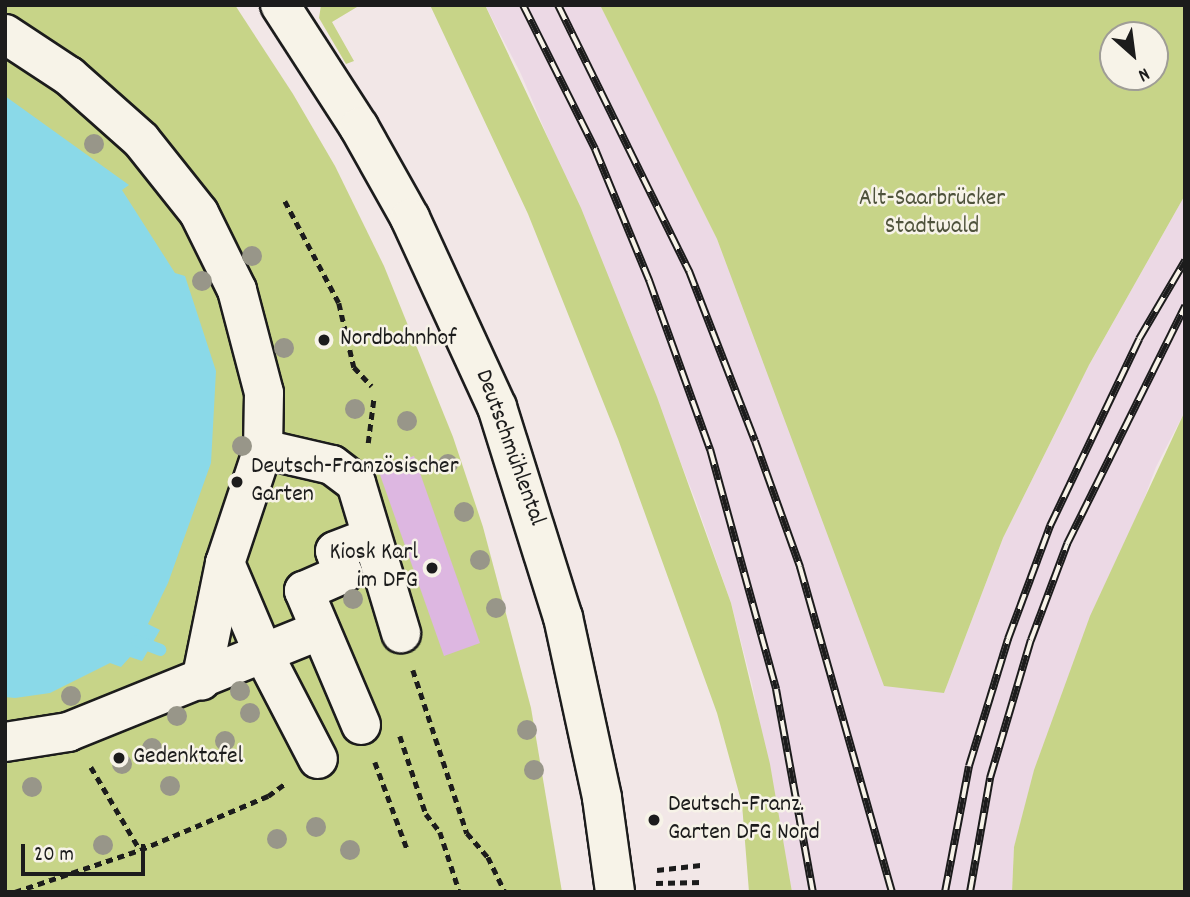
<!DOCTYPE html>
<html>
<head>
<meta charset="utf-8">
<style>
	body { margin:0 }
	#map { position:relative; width:1190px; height:897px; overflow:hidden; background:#f2e7e7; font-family:Dekko,sans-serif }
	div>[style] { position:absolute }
	.built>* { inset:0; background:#ecd9e5 }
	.green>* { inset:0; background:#c7d488 }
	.water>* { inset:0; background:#8ad9e8 }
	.stream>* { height:12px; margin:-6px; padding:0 6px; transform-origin:6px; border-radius:6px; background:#8ad9e8 }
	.building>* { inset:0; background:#ddb7e1 }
	.path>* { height:4.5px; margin-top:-2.25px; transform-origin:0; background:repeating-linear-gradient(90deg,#1c1c1c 0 7px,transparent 0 12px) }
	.roads { filter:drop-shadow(2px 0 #1c1c1c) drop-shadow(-2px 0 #1c1c1c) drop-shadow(0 2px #1c1c1c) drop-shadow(0 -2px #1c1c1c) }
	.street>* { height:38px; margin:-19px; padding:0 19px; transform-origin:19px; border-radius:19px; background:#f7f3e8 }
	.secondary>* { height:38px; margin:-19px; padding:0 19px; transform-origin:19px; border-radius:19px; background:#f7f3e8 }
	.rail>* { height:8px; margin-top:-4px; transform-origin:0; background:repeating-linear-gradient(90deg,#f7f3e8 0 16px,#1c1c1c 0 32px); box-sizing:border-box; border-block:2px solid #1c1c1c }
	.trees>* { width:20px; height:20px; margin:-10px; border-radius:50%; background:#989689 }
	.dots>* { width:19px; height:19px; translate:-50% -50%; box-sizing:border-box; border:4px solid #f7f3e8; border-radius:50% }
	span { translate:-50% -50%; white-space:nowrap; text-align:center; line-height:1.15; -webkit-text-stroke:5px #f7f3e8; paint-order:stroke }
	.park-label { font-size:24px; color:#4f533c }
	.poi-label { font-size:24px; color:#1c1c1c }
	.left { translate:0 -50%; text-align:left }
	.right { translate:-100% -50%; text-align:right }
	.street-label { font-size:24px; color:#1c1c1c }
	.frame { position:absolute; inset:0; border:7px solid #1c1c1c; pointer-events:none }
	.north { position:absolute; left:1099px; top:21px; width:70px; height:70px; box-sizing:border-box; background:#f7f3e8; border:2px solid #9f9d96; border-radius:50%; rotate:152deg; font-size:19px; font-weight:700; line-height:28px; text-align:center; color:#1c1c1c }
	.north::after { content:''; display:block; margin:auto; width:24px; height:32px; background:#1c1c1c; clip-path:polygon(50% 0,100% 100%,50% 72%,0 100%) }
	.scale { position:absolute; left:21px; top:844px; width:124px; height:32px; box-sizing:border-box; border:4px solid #1c1c1c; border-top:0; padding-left:9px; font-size:21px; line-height:24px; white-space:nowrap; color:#1c1c1c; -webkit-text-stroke:5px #f7f3e8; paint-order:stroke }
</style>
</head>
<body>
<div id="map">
	<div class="built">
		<i style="clip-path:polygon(485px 5px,600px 5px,717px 239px,778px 395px,944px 693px,1003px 538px,1089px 365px,1185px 195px,1185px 411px,1156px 467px,1014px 847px,1012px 892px,792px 892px,752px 684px,731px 603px,695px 499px,619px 305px,521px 74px)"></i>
	</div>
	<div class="green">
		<i style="clip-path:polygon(5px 5px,235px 5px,293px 94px,335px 166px,384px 266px,453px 437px,483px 527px,531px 708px,562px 892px,5px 892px)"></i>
		<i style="clip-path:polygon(321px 5px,357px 7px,332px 22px,354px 61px,346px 64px,319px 18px)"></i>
		<i style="clip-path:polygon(430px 5px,485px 5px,581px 208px,657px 397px,731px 603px,770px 764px,792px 892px,749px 892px,742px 804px,717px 713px,618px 439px,528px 214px)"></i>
		<i style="clip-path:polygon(evenodd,600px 5px,1185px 5px,1185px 195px,1089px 365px,1003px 538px,944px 693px,884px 686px,717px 239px,600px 5px,1113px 35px,1155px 35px,1155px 77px,1113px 77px,1113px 35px)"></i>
		<i style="clip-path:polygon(1185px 411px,1185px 892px,1012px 892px,1014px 847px,1034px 770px,1090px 616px)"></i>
	</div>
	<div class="water">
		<i style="clip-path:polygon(5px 96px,129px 185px,122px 190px,175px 273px,185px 276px,216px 371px,211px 463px,168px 583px,148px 624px,160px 630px,142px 661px,130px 657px,121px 667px,110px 663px,50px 693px,15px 698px,5px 697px)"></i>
	</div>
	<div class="stream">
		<i style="left:137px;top:641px;width:25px;rotate:21deg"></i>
	</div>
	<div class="building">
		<i style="clip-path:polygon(414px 456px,480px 643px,444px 656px,378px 469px)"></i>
	</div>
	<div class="path">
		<i style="left:285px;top:201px;width:115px;rotate:62.1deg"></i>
		<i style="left:339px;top:303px;width:66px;rotate:76.8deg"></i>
		<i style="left:354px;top:367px;width:26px;rotate:47deg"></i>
		<i style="left:368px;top:443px;width:47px;rotate:-82.7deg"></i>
		<i style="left:413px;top:670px;width:172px;rotate:71.7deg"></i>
		<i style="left:467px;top:833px;width:32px;rotate:49deg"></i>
		<i style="left:488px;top:857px;width:39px;rotate:64deg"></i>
		<i style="left:400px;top:736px;width:82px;rotate:71.6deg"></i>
		<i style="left:426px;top:814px;width:23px;rotate:52deg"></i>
		<i style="left:440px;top:832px;width:61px;rotate:71.9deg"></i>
		<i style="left:375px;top:762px;width:95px;rotate:69.7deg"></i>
		<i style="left:91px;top:767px;width:96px;rotate:59.4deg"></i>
		<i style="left:657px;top:870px;width:44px;rotate:-6.5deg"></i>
		<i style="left:656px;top:883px;width:46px;rotate:-1.2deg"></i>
		<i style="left:15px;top:892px;width:132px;rotate:-18.6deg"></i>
		<i style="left:140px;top:850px;width:139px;rotate:-22.9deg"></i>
		<i style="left:268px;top:796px;width:22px;rotate:-36deg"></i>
	</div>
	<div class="roads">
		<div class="street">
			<i style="left:5px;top:34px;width:77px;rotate:33.3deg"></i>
			<i style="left:69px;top:76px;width:96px;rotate:41.6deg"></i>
			<i style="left:141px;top:140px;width:93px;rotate:51.5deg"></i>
			<i style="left:199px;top:213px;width:86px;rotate:63.7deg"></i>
			<i style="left:237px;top:290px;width:106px;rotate:75.3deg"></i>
			<i style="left:264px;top:393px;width:56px;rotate:91deg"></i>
			<i style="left:263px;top:449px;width:120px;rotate:108.4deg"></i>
			<i style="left:225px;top:563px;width:120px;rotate:101.5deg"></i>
			<i style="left:263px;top:449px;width:71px;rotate:13.1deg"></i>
			<i style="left:332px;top:465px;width:30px;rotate:37deg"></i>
			<i style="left:356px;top:483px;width:157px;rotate:73.3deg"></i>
			<i style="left:225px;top:563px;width:100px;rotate:67deg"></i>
			<i style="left:264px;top:655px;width:117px;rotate:62.6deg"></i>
			<i style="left:361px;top:725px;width:146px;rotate:-113deg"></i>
			<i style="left:304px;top:591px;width:43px;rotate:-23.6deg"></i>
			<i style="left:343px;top:574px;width:24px;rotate:-109deg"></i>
			<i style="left:335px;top:551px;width:39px;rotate:-21deg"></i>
			<i style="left:5px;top:742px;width:64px;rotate:-9deg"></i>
			<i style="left:68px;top:732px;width:272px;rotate:-22deg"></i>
		</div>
		<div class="secondary">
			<i style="left:280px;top:5px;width:145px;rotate:57.1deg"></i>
			<i style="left:359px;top:127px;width:104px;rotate:60.7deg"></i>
			<i style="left:410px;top:218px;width:208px;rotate:65.3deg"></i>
			<i style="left:497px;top:407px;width:220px;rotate:72.6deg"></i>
			<i style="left:563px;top:617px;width:185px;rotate:77.8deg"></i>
			<i style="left:602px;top:798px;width:95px;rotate:82.1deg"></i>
		</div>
	</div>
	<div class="rail">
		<i style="left:523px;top:5px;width:161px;rotate:63.4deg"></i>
		<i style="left:595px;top:149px;width:142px;rotate:67.6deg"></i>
		<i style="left:649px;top:280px;width:180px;rotate:70.2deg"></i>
		<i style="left:710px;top:449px;width:249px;rotate:74.6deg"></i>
		<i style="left:776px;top:689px;width:206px;rotate:79.7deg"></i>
		<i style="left:558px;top:5px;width:297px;rotate:63.8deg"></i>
		<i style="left:689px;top:271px;width:182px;rotate:68.8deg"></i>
		<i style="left:755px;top:441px;width:134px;rotate:70.3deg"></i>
		<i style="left:800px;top:567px;width:338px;rotate:74.2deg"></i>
		<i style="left:945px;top:892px;width:128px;rotate:-79.2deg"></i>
		<i style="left:969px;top:766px;width:133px;rotate:-72.9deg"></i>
		<i style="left:1008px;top:639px;width:121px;rotate:-69.6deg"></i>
		<i style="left:1050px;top:526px;width:207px;rotate:-64.5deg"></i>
		<i style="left:1139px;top:339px;width:91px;rotate:-59.5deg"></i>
		<i style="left:970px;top:892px;width:116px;rotate:-80deg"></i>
		<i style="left:990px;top:778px;width:144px;rotate:-73.5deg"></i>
		<i style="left:1031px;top:640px;width:103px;rotate:-69.4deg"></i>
		<i style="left:1067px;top:544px;width:266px;rotate:-63.6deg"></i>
	</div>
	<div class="trees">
		<i style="left:94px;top:144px"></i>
		<i style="left:252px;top:256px"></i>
		<i style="left:202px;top:281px"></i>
		<i style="left:284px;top:348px"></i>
		<i style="left:355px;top:409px"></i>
		<i style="left:407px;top:421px"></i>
		<i style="left:242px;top:446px"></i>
		<i style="left:448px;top:464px"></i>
		<i style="left:464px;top:512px"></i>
		<i style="left:480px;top:560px"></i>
		<i style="left:353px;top:599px"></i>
		<i style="left:496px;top:608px"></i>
		<i style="left:240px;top:691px"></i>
		<i style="left:71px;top:696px"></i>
		<i style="left:250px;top:713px"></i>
		<i style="left:177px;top:716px"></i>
		<i style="left:527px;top:730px"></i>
		<i style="left:225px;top:741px"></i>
		<i style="left:152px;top:748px"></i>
		<i style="left:122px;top:764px"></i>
		<i style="left:534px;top:770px"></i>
		<i style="left:170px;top:786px"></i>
		<i style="left:32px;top:787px"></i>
		<i style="left:316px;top:827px"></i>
		<i style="left:277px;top:839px"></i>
		<i style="left:103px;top:845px"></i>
		<i style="left:350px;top:850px"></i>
	</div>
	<div class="dots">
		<i style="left:324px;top:340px;background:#1c1c1c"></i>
		<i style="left:237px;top:482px;background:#1c1c1c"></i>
		<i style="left:432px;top:568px;background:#1c1c1c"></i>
		<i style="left:119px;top:758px;background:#1c1c1c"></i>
		<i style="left:654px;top:820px;background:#1c1c1c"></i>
	</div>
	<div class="park-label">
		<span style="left:932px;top:214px">Alt-Saarbrücker<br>Stadtwald</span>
	</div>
	<div class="poi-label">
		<span class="left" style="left:340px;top:340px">Nordbahnhof</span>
		<span class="left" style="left:251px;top:482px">Deutsch-Französischer<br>Garten</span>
		<span class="right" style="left:418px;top:568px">Kiosk Karl<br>im DFG</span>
		<span class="left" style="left:133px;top:758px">Gedenktafel</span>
		<span class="left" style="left:668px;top:820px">Deutsch-Franz.<br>Garten DFG Nord</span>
	</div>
	<div class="street-label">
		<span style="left:509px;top:448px;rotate:70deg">Deutschmühlental</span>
	</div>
	<div class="frame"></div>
	<div class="north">N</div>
	<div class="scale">20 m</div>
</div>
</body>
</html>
